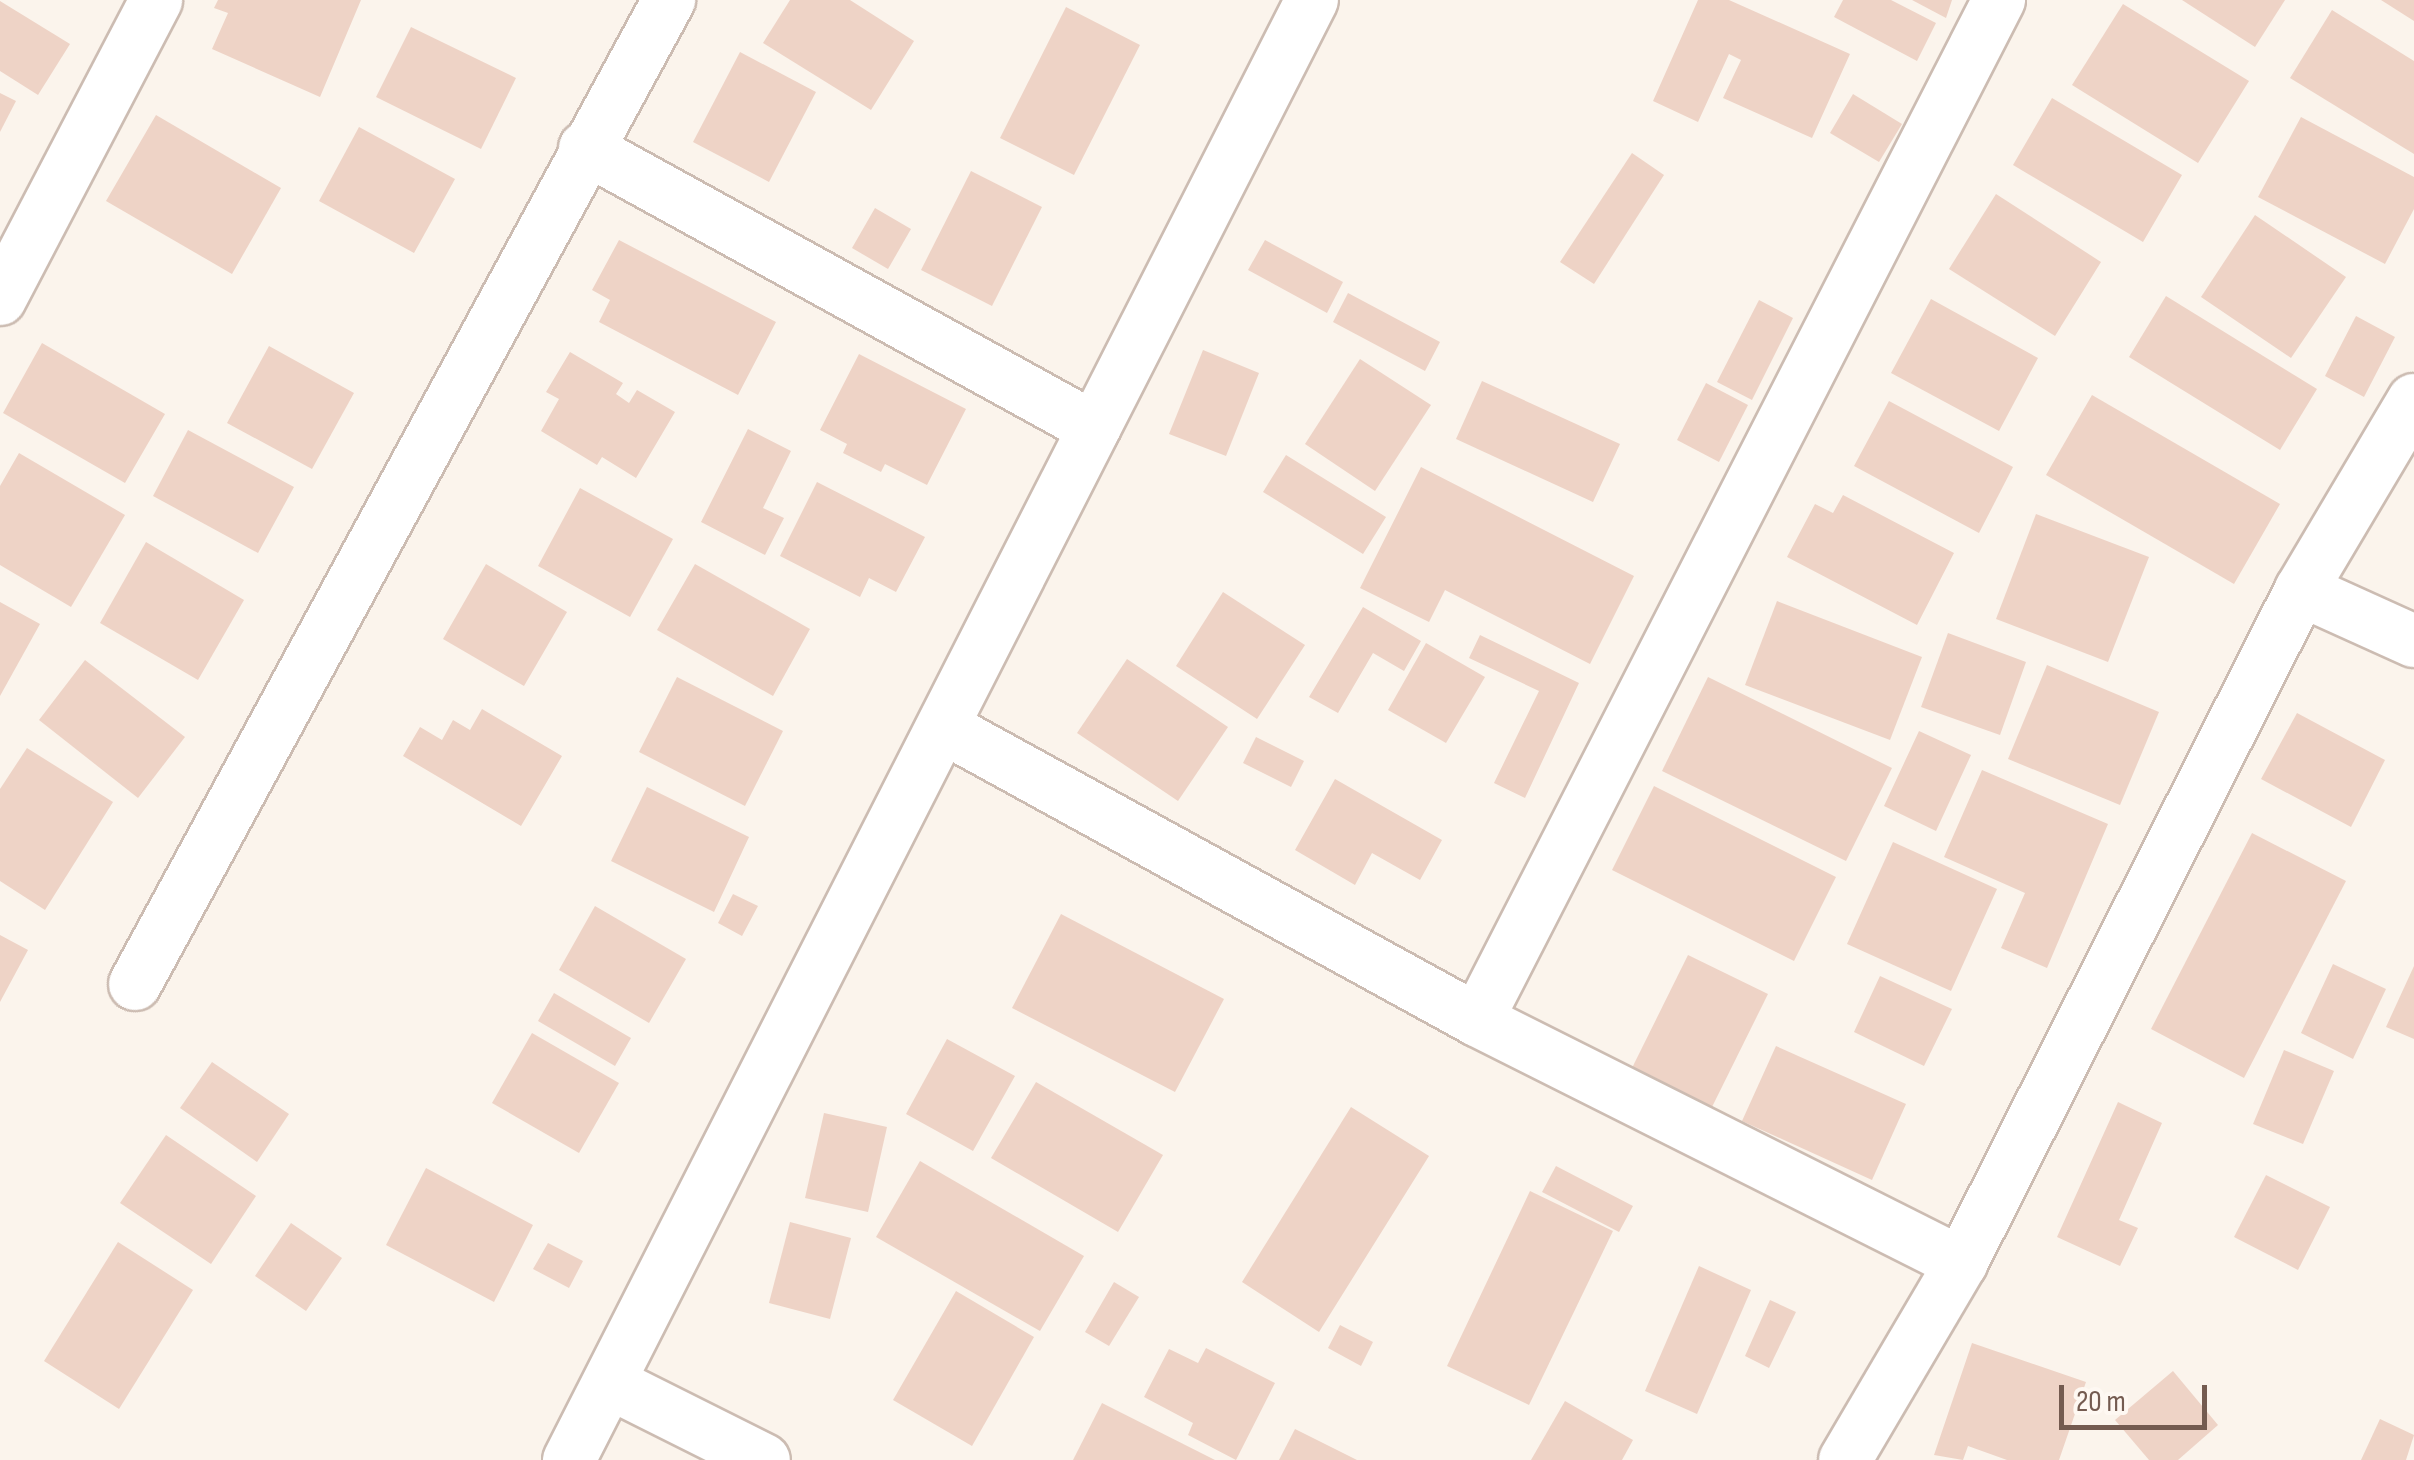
<!DOCTYPE html>
<html>
<head>
<meta charset="utf-8">
<style>
	body { margin:0 }
	#map { position:relative; width:2414px; height:1460px; overflow:hidden; background:#fbf4ec; font-family:"Sofia Sans Condensed",sans-serif }
	div>[style] { position:absolute }
	.building>* { inset:0; background:#eed3c6 }
	.roads { filter:drop-shadow(2px 0 #ccbcb2) drop-shadow(-2px 0 #ccbcb2) drop-shadow(0 2px #ccbcb2) drop-shadow(0 -2px #ccbcb2) }
	.minor>* { height:52px; margin:-26px; padding:0 26px; transform-origin:26px; border-radius:26px; background:#fff }
	span { translate:-50% -50%; white-space:nowrap; text-align:center; line-height:1.15; -webkit-text-stroke:8px #fef8f2; paint-order:stroke }
	.scale { position:absolute; left:2059px; top:1385px; width:148px; height:45px; box-sizing:border-box; border:5px solid #745b50; border-top:0; padding-left:12px; font-size:30px; line-height:35px; white-space:nowrap; color:#745b50; -webkit-text-stroke:8px #fef8f2; paint-order:stroke }
</style>
</head>
<body>
<div id="map">
	<div class="building">
		<i style="clip-path:polygon(218px 0,361px 0,320px 97px,212px 49px,228px 13px,214px 8px)"></i>
		<i style="clip-path:polygon(790px 0,850px 0,914px 41px,871px 110px,763px 43px)"></i>
		<i style="clip-path:polygon(1698px 0,1729px 0,1850px 54px,1812px 138px,1723px 98px,1741px 60px,1729px 54px,1698px 122px,1653px 101px)"></i>
		<i style="clip-path:polygon(1843px 0,1891px 0,1936px 23px,1917px 61px,1834px 17px)"></i>
		<i style="clip-path:polygon(1912px 0,1952px 0,1946px 18px)"></i>
		<i style="clip-path:polygon(2182px 0,2285px 0,2255px 47px)"></i>
		<i style="clip-path:polygon(2381px 0,2414px 0,2414px 21px)"></i>
		<i style="clip-path:polygon(0 1px,70px 44px,38px 95px,0 71px)"></i>
		<i style="clip-path:polygon(2123px 4px,2249px 81px,2198px 163px,2072px 85px)"></i>
		<i style="clip-path:polygon(1066px 7px,1140px 45px,1074px 175px,1000px 138px)"></i>
		<i style="clip-path:polygon(2332px 10px,2414px 61px,2414px 154px,2290px 78px)"></i>
		<i style="clip-path:polygon(411px 27px,516px 78px,481px 149px,376px 97px)"></i>
		<i style="clip-path:polygon(740px 52px,816px 92px,769px 182px,693px 142px)"></i>
		<i style="clip-path:polygon(0 93px,16px 101px,0 132px)"></i>
		<i style="clip-path:polygon(1853px 94px,1902px 124px,1879px 162px,1830px 133px)"></i>
		<i style="clip-path:polygon(2052px 98px,2182px 175px,2143px 242px,2013px 165px)"></i>
		<i style="clip-path:polygon(156px 115px,281px 188px,232px 274px,106px 201px)"></i>
		<i style="clip-path:polygon(2301px 117px,2414px 177px,2414px 209px,2385px 264px,2258px 197px)"></i>
		<i style="clip-path:polygon(359px 127px,455px 179px,414px 253px,319px 201px)"></i>
		<i style="clip-path:polygon(1632px 153px,1664px 175px,1594px 284px,1560px 262px)"></i>
		<i style="clip-path:polygon(971px 171px,1042px 207px,992px 306px,921px 270px)"></i>
		<i style="clip-path:polygon(1996px 194px,2101px 262px,2055px 336px,1949px 269px)"></i>
		<i style="clip-path:polygon(875px 208px,911px 229px,888px 269px,852px 248px)"></i>
		<i style="clip-path:polygon(2255px 215px,2346px 277px,2291px 358px,2201px 297px)"></i>
		<i style="clip-path:polygon(619px 240px,776px 322px,738px 395px,599px 322px,610px 300px,592px 290px)"></i>
		<i style="clip-path:polygon(1265px 240px,1343px 282px,1327px 313px,1248px 270px)"></i>
		<i style="clip-path:polygon(1348px 293px,1440px 342px,1425px 371px,1333px 322px)"></i>
		<i style="clip-path:polygon(2166px 296px,2317px 389px,2280px 450px,2129px 357px)"></i>
		<i style="clip-path:polygon(1931px 299px,2038px 358px,1999px 431px,1891px 373px)"></i>
		<i style="clip-path:polygon(1759px 300px,1793px 318px,1752px 400px,1717px 382px)"></i>
		<i style="clip-path:polygon(2356px 316px,2395px 337px,2364px 397px,2325px 376px)"></i>
		<i style="clip-path:polygon(42px 343px,165px 414px,125px 483px,3px 413px)"></i>
		<i style="clip-path:polygon(269px 346px,354px 393px,312px 469px,227px 423px)"></i>
		<i style="clip-path:polygon(1203px 350px,1259px 373px,1226px 456px,1169px 434px)"></i>
		<i style="clip-path:polygon(570px 352px,623px 383px,616px 394px,629px 403px,637px 390px,675px 412px,636px 478px,602px 457px,597px 465px,541px 431px,559px 399px,546px 392px)"></i>
		<i style="clip-path:polygon(859px 354px,966px 409px,927px 485px,885px 464px,881px 472px,843px 453px,847px 444px,820px 430px)"></i>
		<i style="clip-path:polygon(1360px 359px,1431px 405px,1375px 491px,1305px 444px)"></i>
		<i style="clip-path:polygon(1482px 381px,1620px 444px,1593px 502px,1456px 439px)"></i>
		<i style="clip-path:polygon(1706px 383px,1748px 405px,1719px 462px,1677px 440px)"></i>
		<i style="clip-path:polygon(2092px 395px,2280px 504px,2234px 584px,2046px 475px)"></i>
		<i style="clip-path:polygon(1889px 401px,2013px 467px,1979px 533px,1854px 466px)"></i>
		<i style="clip-path:polygon(748px 429px,791px 451px,763px 508px,784px 518px,765px 555px,701px 522px)"></i>
		<i style="clip-path:polygon(188px 430px,294px 487px,258px 553px,153px 496px)"></i>
		<i style="clip-path:polygon(19px 453px,125px 515px,71px 607px,0 565px,0 486px)"></i>
		<i style="clip-path:polygon(1286px 455px,1386px 517px,1363px 554px,1263px 492px)"></i>
		<i style="clip-path:polygon(1421px 467px,1634px 576px,1590px 664px,1445px 590px,1429px 622px,1360px 588px)"></i>
		<i style="clip-path:polygon(817px 482px,925px 537px,896px 592px,869px 578px,860px 597px,780px 556px)"></i>
		<i style="clip-path:polygon(580px 488px,673px 539px,630px 617px,538px 566px)"></i>
		<i style="clip-path:polygon(1843px 495px,1954px 553px,1917px 625px,1787px 557px,1815px 504px,1833px 513px)"></i>
		<i style="clip-path:polygon(2036px 514px,2149px 557px,2108px 662px,1996px 619px)"></i>
		<i style="clip-path:polygon(146px 542px,244px 600px,198px 680px,100px 623px)"></i>
		<i style="clip-path:polygon(486px 564px,567px 612px,524px 686px,443px 639px)"></i>
		<i style="clip-path:polygon(695px 564px,810px 629px,773px 696px,657px 630px)"></i>
		<i style="clip-path:polygon(1223px 592px,1305px 645px,1257px 719px,1176px 666px)"></i>
		<i style="clip-path:polygon(1777px 601px,1922px 657px,1890px 740px,1745px 685px)"></i>
		<i style="clip-path:polygon(0 602px,40px 624px,0 696px)"></i>
		<i style="clip-path:polygon(1363px 607px,1421px 641px,1404px 671px,1373px 653px,1338px 713px,1309px 697px)"></i>
		<i style="clip-path:polygon(1948px 633px,2026px 662px,2000px 735px,1921px 707px)"></i>
		<i style="clip-path:polygon(1480px 635px,1579px 683px,1525px 798px,1494px 783px,1539px 691px,1469px 658px)"></i>
		<i style="clip-path:polygon(1426px 643px,1485px 677px,1446px 743px,1388px 710px)"></i>
		<i style="clip-path:polygon(1127px 659px,1228px 727px,1178px 801px,1077px 733px)"></i>
		<i style="clip-path:polygon(85px 660px,185px 737px,138px 798px,39px 720px)"></i>
		<i style="clip-path:polygon(2047px 665px,2159px 712px,2120px 805px,2008px 759px)"></i>
		<i style="clip-path:polygon(677px 677px,783px 731px,745px 806px,639px 752px)"></i>
		<i style="clip-path:polygon(1708px 677px,1892px 768px,1846px 861px,1662px 771px)"></i>
		<i style="clip-path:polygon(482px 709px,562px 756px,521px 826px,403px 756px,420px 727px,442px 740px,453px 720px,470px 730px)"></i>
		<i style="clip-path:polygon(2297px 713px,2385px 760px,2351px 827px,2261px 779px)"></i>
		<i style="clip-path:polygon(1919px 731px,1971px 755px,1936px 831px,1884px 806px)"></i>
		<i style="clip-path:polygon(1256px 737px,1304px 761px,1291px 787px,1243px 763px)"></i>
		<i style="clip-path:polygon(27px 748px,113px 802px,45px 910px,0 881px,0 789px)"></i>
		<i style="clip-path:polygon(1982px 770px,2108px 824px,2047px 968px,2001px 948px,2025px 893px,1944px 857px)"></i>
		<i style="clip-path:polygon(1335px 779px,1442px 840px,1420px 880px,1372px 853px,1355px 885px,1295px 850px)"></i>
		<i style="clip-path:polygon(1654px 786px,1836px 877px,1794px 961px,1612px 870px)"></i>
		<i style="clip-path:polygon(647px 787px,749px 837px,714px 912px,611px 861px)"></i>
		<i style="clip-path:polygon(2252px 833px,2346px 881px,2244px 1078px,2151px 1029px)"></i>
		<i style="clip-path:polygon(1893px 842px,1997px 889px,1951px 991px,1847px 944px)"></i>
		<i style="clip-path:polygon(733px 894px,758px 906px,742px 936px,718px 923px)"></i>
		<i style="clip-path:polygon(595px 906px,686px 959px,649px 1023px,559px 970px)"></i>
		<i style="clip-path:polygon(1061px 914px,1224px 999px,1175px 1092px,1012px 1008px)"></i>
		<i style="clip-path:polygon(0 935px,28px 950px,0 1002px)"></i>
		<i style="clip-path:polygon(1688px 955px,1768px 994px,1712px 1107px,1632px 1068px)"></i>
		<i style="clip-path:polygon(2333px 964px,2386px 989px,2353px 1059px,2301px 1033px)"></i>
		<i style="clip-path:polygon(2414px 966px,2414px 1039px,2386px 1027px)"></i>
		<i style="clip-path:polygon(1880px 976px,1952px 1009px,1924px 1066px,1854px 1032px)"></i>
		<i style="clip-path:polygon(554px 993px,631px 1038px,615px 1066px,538px 1021px)"></i>
		<i style="clip-path:polygon(532px 1033px,619px 1083px,579px 1153px,492px 1103px)"></i>
		<i style="clip-path:polygon(947px 1039px,1015px 1076px,973px 1151px,906px 1114px)"></i>
		<i style="clip-path:polygon(1776px 1046px,1906px 1104px,1872px 1180px,1742px 1121px)"></i>
		<i style="clip-path:polygon(2284px 1050px,2334px 1071px,2303px 1144px,2253px 1124px)"></i>
		<i style="clip-path:polygon(212px 1062px,289px 1114px,257px 1162px,180px 1108px)"></i>
		<i style="clip-path:polygon(1036px 1082px,1163px 1155px,1118px 1232px,991px 1158px)"></i>
		<i style="clip-path:polygon(2118px 1102px,2162px 1123px,2119px 1220px,2138px 1228px,2120px 1266px,2057px 1237px)"></i>
		<i style="clip-path:polygon(1351px 1107px,1429px 1156px,1319px 1332px,1242px 1282px)"></i>
		<i style="clip-path:polygon(824px 1113px,887px 1127px,868px 1212px,805px 1198px)"></i>
		<i style="clip-path:polygon(166px 1135px,256px 1196px,211px 1264px,120px 1203px)"></i>
		<i style="clip-path:polygon(920px 1161px,1084px 1256px,1040px 1331px,876px 1237px)"></i>
		<i style="clip-path:polygon(1556px 1166px,1633px 1206px,1619px 1232px,1542px 1192px)"></i>
		<i style="clip-path:polygon(426px 1168px,533px 1225px,494px 1302px,386px 1245px)"></i>
		<i style="clip-path:polygon(2266px 1175px,2330px 1207px,2298px 1270px,2234px 1237px)"></i>
		<i style="clip-path:polygon(1530px 1191px,1613px 1231px,1529px 1405px,1447px 1366px)"></i>
		<i style="clip-path:polygon(790px 1222px,851px 1238px,830px 1319px,769px 1303px)"></i>
		<i style="clip-path:polygon(291px 1223px,342px 1258px,306px 1311px,255px 1276px)"></i>
		<i style="clip-path:polygon(118px 1242px,193px 1290px,119px 1409px,44px 1361px)"></i>
		<i style="clip-path:polygon(548px 1243px,583px 1261px,569px 1288px,533px 1269px)"></i>
		<i style="clip-path:polygon(1699px 1266px,1751px 1290px,1697px 1414px,1645px 1391px)"></i>
		<i style="clip-path:polygon(1114px 1282px,1139px 1297px,1109px 1346px,1085px 1332px)"></i>
		<i style="clip-path:polygon(956px 1291px,1034px 1337px,972px 1446px,893px 1400px)"></i>
		<i style="clip-path:polygon(1770px 1300px,1796px 1312px,1769px 1368px,1745px 1356px)"></i>
		<i style="clip-path:polygon(1340px 1325px,1373px 1342px,1361px 1366px,1328px 1348px)"></i>
		<i style="clip-path:polygon(1972px 1343px,2086px 1382px,2059px 1460px,2007px 1460px,1968px 1446px,1963px 1460px,1934px 1455px)"></i>
		<i style="clip-path:polygon(1206px 1348px,1275px 1383px,1236px 1460px,1188px 1435px,1193px 1423px,1144px 1397px,1169px 1349px,1198px 1363px)"></i>
		<i style="clip-path:polygon(2173px 1371px,2218px 1425px,2178px 1460px,2149px 1460px,2115px 1420px)"></i>
		<i style="clip-path:polygon(1565px 1401px,1633px 1440px,1622px 1460px,1531px 1460px)"></i>
		<i style="clip-path:polygon(1102px 1403px,1215px 1460px,1073px 1460px)"></i>
		<i style="clip-path:polygon(2380px 1419px,2414px 1435px,2406px 1460px,2361px 1460px)"></i>
		<i style="clip-path:polygon(1295px 1429px,1357px 1460px,1279px 1460px)"></i>
	</div>
	<div class="roads">
		<div class="minor">
			<i style="left:585px;top:148px;width:581px;rotate:28.82deg"></i>
			<i style="left:0;top:299px;width:337px;rotate:-62.4deg"></i>
			<i style="left:2301px;top:590px;width:124px;rotate:24.3deg"></i>
			<i style="left:943px;top:727px;width:609px;rotate:28.75deg"></i>
			<i style="left:1477px;top:1020px;width:542px;rotate:26.66deg"></i>
			<i style="left:135px;top:984px;width:1120px;rotate:-61.51deg"></i>
			<i style="left:1477px;top:1020px;width:1146px;rotate:-62.9deg"></i>
			<i style="left:610px;top:1383px;width:172px;rotate:26.6deg"></i>
			<i style="left:569px;top:1460px;width:1638px;rotate:-63.03deg"></i>
			<i style="left:1845px;top:1460px;width:229px;rotate:-59.5deg"></i>
			<i style="left:1961px;top:1263px;width:754px;rotate:-63.2deg"></i>
			<i style="left:2301px;top:590px;width:221px;rotate:-59.3deg"></i>
		</div>
	</div>
	<div class="scale">20 m</div>
</div>
</body>
</html>
